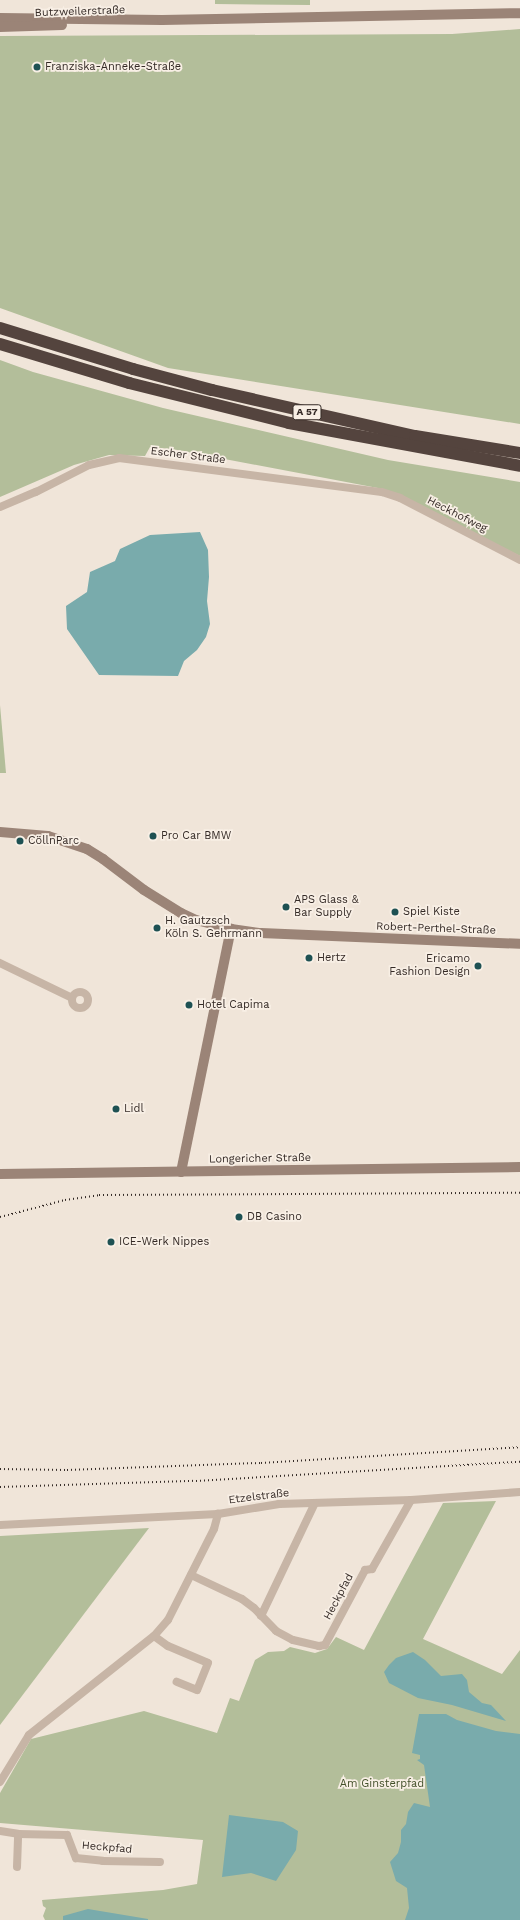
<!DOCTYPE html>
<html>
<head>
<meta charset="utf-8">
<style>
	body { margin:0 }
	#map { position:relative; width:520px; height:1920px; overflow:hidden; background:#f0e5d9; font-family:"Work Sans",sans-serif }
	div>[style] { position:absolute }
	.green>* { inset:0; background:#b3be9a }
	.water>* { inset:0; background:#79abac }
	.street>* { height:8px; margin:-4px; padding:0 4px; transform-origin:4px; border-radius:4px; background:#c7b5a6 }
	.street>.ring { margin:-4px; padding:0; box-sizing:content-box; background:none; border:8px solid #c7b5a6; border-radius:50% }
	.secondary>* { height:10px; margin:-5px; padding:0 5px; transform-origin:5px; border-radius:5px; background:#9b8477 }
	.highway>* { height:12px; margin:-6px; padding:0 6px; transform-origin:6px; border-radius:6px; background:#54443e }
	.rail>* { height:2px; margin-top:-1px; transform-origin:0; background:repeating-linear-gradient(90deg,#342a26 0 1px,transparent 0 4px) }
	.dots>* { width:11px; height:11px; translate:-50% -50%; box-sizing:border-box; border:2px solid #f8efe5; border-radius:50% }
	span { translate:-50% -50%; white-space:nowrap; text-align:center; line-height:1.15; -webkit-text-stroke:3.5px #f8efe5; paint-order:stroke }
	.shield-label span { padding:1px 3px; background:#f8efe5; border:1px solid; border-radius:3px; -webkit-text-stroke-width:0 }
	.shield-label { font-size:10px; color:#342a26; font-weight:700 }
	.street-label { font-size:11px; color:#342a26 }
	.poi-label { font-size:11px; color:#342a26 }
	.left { translate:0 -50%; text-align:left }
	.right { translate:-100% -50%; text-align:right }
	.park-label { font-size:11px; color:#44512b }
</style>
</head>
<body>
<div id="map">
	<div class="green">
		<i style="clip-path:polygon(215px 0,310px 0,310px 5px,215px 4px)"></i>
		<i style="clip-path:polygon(520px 29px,520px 424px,168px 368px,0 308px,0 36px,452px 34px)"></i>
		<i style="clip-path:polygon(0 360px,33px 372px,163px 408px,388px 460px,520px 482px,520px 556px,383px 489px,172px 449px,150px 447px,145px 456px,109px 455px,74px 465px,0 497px)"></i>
		<i style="clip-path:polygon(0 705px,6px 773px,0 773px)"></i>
		<i style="clip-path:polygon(496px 1501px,423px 1639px,502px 1674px,520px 1650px,520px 1920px,45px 1920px,43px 1916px,46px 1908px,43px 1906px,42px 1900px,163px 1890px,197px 1884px,203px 1840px,0 1823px,0 1793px,31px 1739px,144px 1711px,217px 1733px,230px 1698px,239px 1701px,255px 1660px,268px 1652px,284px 1651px,290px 1647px,315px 1653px,327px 1649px,336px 1637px,364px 1650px,443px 1503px)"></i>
		<i style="clip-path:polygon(149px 1528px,0 1725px,0 1536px)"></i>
	</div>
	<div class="water">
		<i style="clip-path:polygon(200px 532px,208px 550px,209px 577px,207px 601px,210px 624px,206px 637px,197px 650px,184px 661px,178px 676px,99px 675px,67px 629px,66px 606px,87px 592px,90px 572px,115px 561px,120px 549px,150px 535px)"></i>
		<i style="clip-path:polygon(413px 1652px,425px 1660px,441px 1676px,462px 1674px,467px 1680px,469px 1692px,482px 1703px,491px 1705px,506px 1721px,452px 1705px,418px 1698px,389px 1683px,384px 1672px,389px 1665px,396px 1658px)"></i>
		<i style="clip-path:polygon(419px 1714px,446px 1714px,457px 1720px,496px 1731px,520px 1734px,520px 1920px,405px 1920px,409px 1908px,407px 1888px,396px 1881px,390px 1862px,398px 1853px,401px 1842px,401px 1830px,406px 1824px,408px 1812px,414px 1803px,430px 1807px,424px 1765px,417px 1760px,420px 1759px,420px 1755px,412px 1753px)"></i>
		<i style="clip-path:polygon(229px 1815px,283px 1822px,298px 1831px,296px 1850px,276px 1881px,251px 1873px,222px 1877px)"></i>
		<i style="clip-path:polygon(88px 1909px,148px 1919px,148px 1920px,63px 1920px,63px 1916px)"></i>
	</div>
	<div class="street">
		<i style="left:0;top:507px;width:39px;rotate:-23deg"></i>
		<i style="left:36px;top:492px;width:59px;rotate:-27deg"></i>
		<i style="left:89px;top:465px;width:31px;rotate:-13deg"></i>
		<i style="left:119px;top:458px;width:265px;rotate:7.4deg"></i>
		<i style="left:382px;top:492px;width:19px;rotate:18deg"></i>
		<i style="left:400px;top:498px;width:135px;rotate:27.3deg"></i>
		<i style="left:0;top:963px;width:80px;rotate:25.9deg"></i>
		<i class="ring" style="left:72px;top:992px;width:8px;height:8px"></i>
		<i style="left:0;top:1525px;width:218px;rotate:-2.9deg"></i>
		<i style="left:218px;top:1514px;width:62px;rotate:-9.3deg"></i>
		<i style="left:279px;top:1504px;width:132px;rotate:-1.7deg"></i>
		<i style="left:411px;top:1500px;width:109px;rotate:-4.2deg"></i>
		<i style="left:191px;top:1575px;width:56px;rotate:25.2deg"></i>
		<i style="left:242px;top:1599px;width:15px;rotate:37deg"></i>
		<i style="left:254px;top:1608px;width:32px;rotate:46deg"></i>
		<i style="left:276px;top:1631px;width:19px;rotate:28deg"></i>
		<i style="left:293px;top:1640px;width:27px;rotate:13deg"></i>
		<i style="left:319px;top:1646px;width:6px;rotate:-9deg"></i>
		<i style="left:325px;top:1645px;width:85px;rotate:-61.9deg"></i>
		<i style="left:365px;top:1570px;width:7px;rotate:-8deg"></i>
		<i style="left:372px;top:1569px;width:79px;rotate:-60.5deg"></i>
		<i style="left:261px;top:1616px;width:125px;rotate:-64.5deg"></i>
		<i style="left:154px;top:1636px;width:17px;rotate:36deg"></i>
		<i style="left:168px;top:1646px;width:43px;rotate:23deg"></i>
		<i style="left:208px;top:1663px;width:29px;rotate:112deg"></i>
		<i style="left:197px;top:1690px;width:22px;rotate:-158deg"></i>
		<i style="left:0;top:1782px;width:55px;rotate:-58.3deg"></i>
		<i style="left:29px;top:1735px;width:159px;rotate:-38.4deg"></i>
		<i style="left:154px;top:1636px;width:21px;rotate:-49deg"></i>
		<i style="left:168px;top:1620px;width:102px;rotate:-63.2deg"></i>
		<i style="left:214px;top:1529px;width:16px;rotate:-75deg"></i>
		<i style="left:0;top:1831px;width:18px;rotate:9deg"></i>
		<i style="left:18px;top:1834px;width:49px;rotate:1.2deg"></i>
		<i style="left:67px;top:1835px;width:25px;rotate:69deg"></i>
		<i style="left:76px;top:1858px;width:27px;rotate:6deg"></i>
		<i style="left:103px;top:1861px;width:57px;rotate:1deg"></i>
		<i style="left:17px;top:1867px;width:33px;rotate:-88deg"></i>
	</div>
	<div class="secondary">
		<i style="left:0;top:18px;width:162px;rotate:0.7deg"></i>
		<i style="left:162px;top:20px;width:358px;rotate:-1.1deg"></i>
		<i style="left:0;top:27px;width:62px;rotate:-1.8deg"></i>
		<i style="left:0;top:832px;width:48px;rotate:4.8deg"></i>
		<i style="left:48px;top:836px;width:41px;rotate:18.4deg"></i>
		<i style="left:87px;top:849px;width:19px;rotate:32deg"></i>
		<i style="left:103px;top:859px;width:51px;rotate:37.1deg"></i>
		<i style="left:144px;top:890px;width:44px;rotate:31.9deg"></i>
		<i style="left:181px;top:913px;width:17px;rotate:25deg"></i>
		<i style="left:196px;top:920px;width:36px;rotate:14deg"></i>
		<i style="left:231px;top:929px;width:30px;rotate:8deg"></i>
		<i style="left:261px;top:933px;width:259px;rotate:2.4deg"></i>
		<i style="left:181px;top:1172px;width:248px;rotate:-78.4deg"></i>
		<i style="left:0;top:1174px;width:520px;rotate:-0.77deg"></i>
	</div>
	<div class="highway">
		<i style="left:0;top:328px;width:139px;rotate:17.1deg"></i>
		<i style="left:133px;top:369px;width:82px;rotate:14.9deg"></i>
		<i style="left:212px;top:390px;width:208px;rotate:12.8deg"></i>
		<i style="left:415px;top:436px;width:106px;rotate:9.2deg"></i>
		<i style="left:0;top:344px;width:135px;rotate:16.8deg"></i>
		<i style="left:129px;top:383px;width:165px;rotate:14deg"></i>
		<i style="left:289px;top:423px;width:235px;rotate:10.5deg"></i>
	</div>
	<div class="rail">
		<i style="left:0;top:1217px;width:67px;rotate:-14.7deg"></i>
		<i style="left:65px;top:1200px;width:34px;rotate:-8deg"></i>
		<i style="left:99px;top:1195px;width:421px;rotate:-0.3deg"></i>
		<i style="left:0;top:1469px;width:67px;rotate:0.9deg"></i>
		<i style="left:67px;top:1470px;width:194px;rotate:-2.1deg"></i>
		<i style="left:261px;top:1463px;width:259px;rotate:-3.5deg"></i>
		<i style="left:0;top:1487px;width:196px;rotate:-1.8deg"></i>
		<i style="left:196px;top:1481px;width:325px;rotate:-3.4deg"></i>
	</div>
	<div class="dots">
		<i style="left:37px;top:67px;background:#1e5153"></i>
		<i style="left:153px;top:836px;background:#1e5153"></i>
		<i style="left:20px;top:841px;background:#1e5153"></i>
		<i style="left:286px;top:907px;background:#1e5153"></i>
		<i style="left:395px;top:912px;background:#1e5153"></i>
		<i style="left:157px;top:928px;background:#1e5153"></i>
		<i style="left:309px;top:958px;background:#1e5153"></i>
		<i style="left:478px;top:966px;background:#1e5153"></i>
		<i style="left:189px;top:1005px;background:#1e5153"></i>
		<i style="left:116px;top:1109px;background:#1e5153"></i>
		<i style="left:239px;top:1217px;background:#1e5153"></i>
		<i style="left:111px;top:1242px;background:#1e5153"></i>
	</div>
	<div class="shield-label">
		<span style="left:307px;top:412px">A 57</span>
	</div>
	<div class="street-label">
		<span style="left:80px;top:12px;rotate:-2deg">Butzweilerstraße</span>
		<span style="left:188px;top:456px;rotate:7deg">Escher Straße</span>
		<span style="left:457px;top:515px;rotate:27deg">Heckhofweg</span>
		<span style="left:436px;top:929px;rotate:2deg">Robert-Perthel-Straße</span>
		<span style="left:260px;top:1159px;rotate:-1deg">Longericher Straße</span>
		<span style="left:259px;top:1497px;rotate:-7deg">Etzelstraße</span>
		<span style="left:339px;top:1597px;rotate:-62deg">Heckpfad</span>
		<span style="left:107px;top:1848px;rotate:5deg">Heckpfad</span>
	</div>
	<div class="poi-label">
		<span class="left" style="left:45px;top:67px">Franziska-Anneke-Straße</span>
		<span class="left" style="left:161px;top:836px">Pro Car BMW</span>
		<span class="left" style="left:28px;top:841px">CöllnParc</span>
		<span class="left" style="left:294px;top:907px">APS Glass &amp;<br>Bar Supply</span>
		<span class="left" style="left:403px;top:912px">Spiel Kiste</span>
		<span class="left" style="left:165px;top:928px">H. Gautzsch<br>Köln S. Gehrmann</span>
		<span class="left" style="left:317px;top:958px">Hertz</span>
		<span class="right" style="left:470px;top:966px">Ericamo<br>Fashion Design</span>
		<span class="left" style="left:197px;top:1005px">Hotel Capima</span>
		<span class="left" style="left:124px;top:1109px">Lidl</span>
		<span class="left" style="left:247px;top:1217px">DB Casino</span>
		<span class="left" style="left:119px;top:1242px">ICE-Werk Nippes</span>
	</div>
	<div class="park-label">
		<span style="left:382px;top:1784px">Am Ginsterpfad</span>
	</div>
</div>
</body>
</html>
